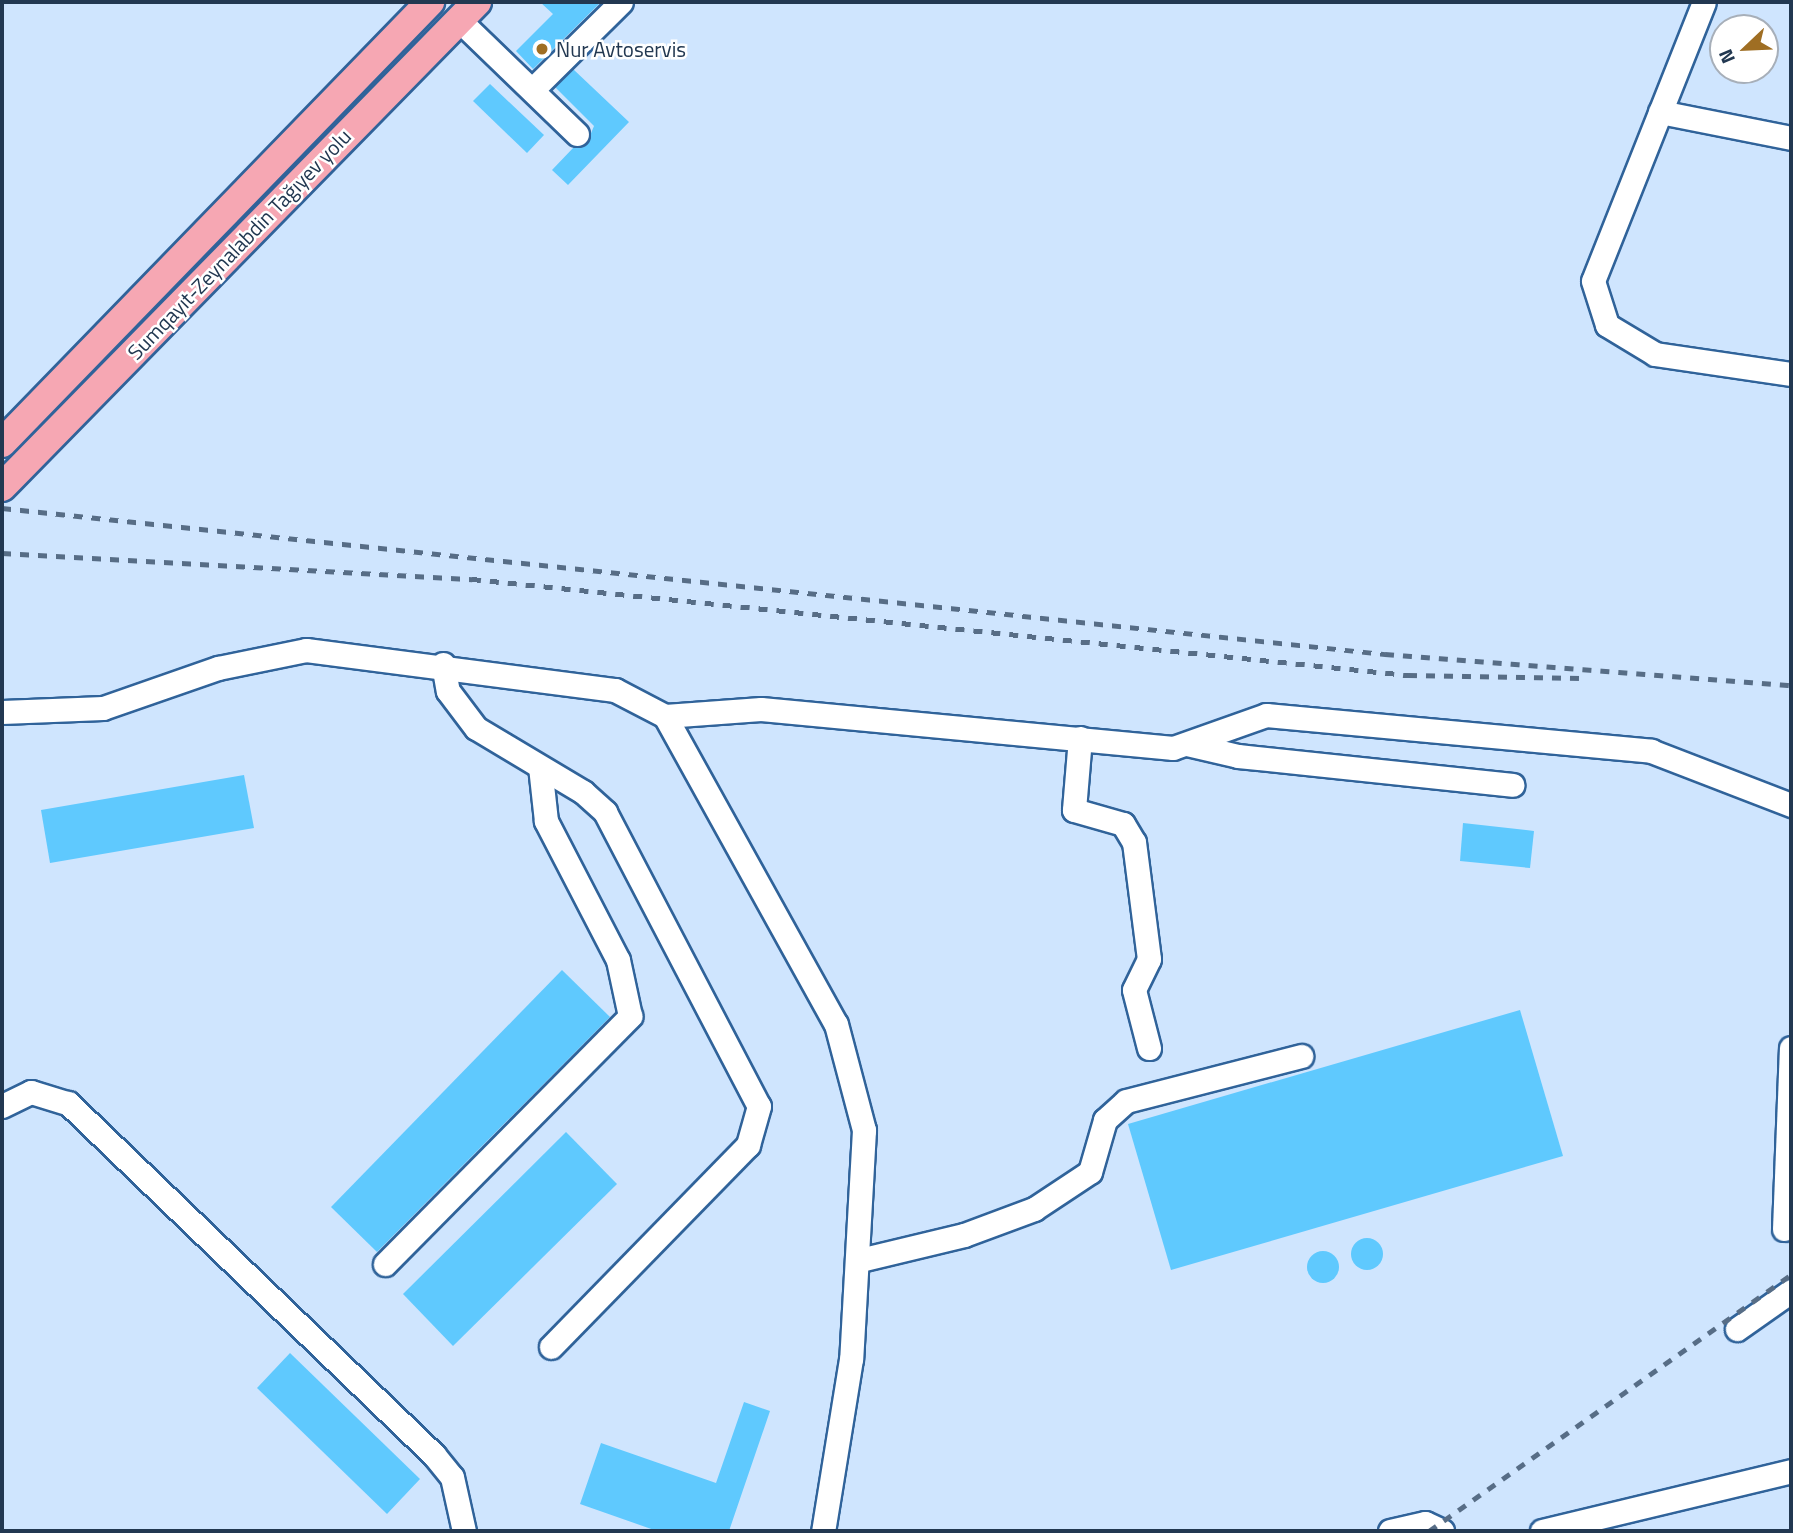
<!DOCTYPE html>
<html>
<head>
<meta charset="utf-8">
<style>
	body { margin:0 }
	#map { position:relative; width:1793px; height:1533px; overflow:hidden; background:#cfe5fe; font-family:"Titillium Web",sans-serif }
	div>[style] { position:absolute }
	.building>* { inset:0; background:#5fc9fe }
	.round { border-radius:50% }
	.roads { filter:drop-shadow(2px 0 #30639a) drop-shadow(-2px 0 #30639a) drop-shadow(0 2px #30639a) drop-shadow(0 -2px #30639a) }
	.minor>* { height:23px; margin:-11.5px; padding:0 11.5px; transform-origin:11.5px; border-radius:11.5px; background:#fff }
	.major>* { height:28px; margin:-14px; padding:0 14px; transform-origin:14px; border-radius:14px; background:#f6a7b3 }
	.rail>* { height:5px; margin-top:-2.5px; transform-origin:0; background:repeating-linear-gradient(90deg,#576d86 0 9px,transparent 0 18px) }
	.dots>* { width:19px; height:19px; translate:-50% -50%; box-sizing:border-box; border:4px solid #fff; border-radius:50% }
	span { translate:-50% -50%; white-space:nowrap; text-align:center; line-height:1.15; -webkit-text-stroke:5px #fff; paint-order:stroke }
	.poi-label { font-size:21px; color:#223851 }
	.left { translate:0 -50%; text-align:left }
	.street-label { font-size:21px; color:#223851 }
	.frame { position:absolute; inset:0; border:4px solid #223851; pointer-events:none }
	.north { position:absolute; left:1709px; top:14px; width:70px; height:70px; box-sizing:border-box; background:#fff; border:2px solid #a7afb9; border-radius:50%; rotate:247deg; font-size:19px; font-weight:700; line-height:28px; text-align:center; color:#223851 }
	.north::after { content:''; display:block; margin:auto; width:24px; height:32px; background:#9f6e23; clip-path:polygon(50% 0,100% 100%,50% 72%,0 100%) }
</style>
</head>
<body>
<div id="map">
	<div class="building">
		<i style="clip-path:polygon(540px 2px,601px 2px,533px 69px,516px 51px,553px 14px)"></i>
		<i style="clip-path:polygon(573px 69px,629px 122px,568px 185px,552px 170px,574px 147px,587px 143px,594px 126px,555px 87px)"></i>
		<i style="clip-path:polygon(490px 84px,544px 135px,527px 153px,473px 101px)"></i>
		<i style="clip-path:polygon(244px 775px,254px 828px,50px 863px,41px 810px)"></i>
		<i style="clip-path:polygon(1463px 823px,1534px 831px,1530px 868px,1460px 861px)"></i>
		<i style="clip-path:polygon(562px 970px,610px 1017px,377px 1252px,331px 1207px)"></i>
		<i style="clip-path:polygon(1520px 1010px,1563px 1156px,1171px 1270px,1128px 1124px)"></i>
		<i style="clip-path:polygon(566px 1132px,617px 1184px,453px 1346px,403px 1294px)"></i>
		<i class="round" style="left:1351px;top:1238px;width:32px;height:32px"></i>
		<i class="round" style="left:1307px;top:1251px;width:32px;height:32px"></i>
		<i style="clip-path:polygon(290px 1353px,420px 1479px,387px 1514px,257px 1388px)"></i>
		<i style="clip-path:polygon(744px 1402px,770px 1411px,729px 1531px,657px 1531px,580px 1504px,601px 1443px,716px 1483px)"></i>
	</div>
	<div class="roads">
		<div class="minor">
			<i style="left:1704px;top:2px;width:300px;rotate:111.7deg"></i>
			<i style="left:1593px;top:281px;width:46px;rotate:72.3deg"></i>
			<i style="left:1607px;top:325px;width:56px;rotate:31.1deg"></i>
			<i style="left:1655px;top:354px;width:137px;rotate:8.4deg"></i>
			<i style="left:459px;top:20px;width:164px;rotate:44deg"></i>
			<i style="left:532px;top:90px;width:125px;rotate:-44.7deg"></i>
			<i style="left:1660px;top:112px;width:134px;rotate:11.2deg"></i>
			<i style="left:443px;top:664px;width:27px;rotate:80deg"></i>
			<i style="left:448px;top:691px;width:46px;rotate:52.9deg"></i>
			<i style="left:476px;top:728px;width:125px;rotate:30.9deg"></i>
			<i style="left:583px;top:792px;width:30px;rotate:42deg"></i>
			<i style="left:605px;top:812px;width:332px;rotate:62.4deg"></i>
			<i style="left:759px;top:1106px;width:41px;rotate:105.8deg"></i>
			<i style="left:748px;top:1145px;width:282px;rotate:134.3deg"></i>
			<i style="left:2px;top:712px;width:101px;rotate:-2.3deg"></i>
			<i style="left:103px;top:708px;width:122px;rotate:-19.2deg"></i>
			<i style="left:218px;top:668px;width:90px;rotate:-11.6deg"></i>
			<i style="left:306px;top:650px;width:312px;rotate:7.4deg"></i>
			<i style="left:615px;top:690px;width:56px;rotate:27.5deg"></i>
			<i style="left:665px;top:716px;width:352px;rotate:61deg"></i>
			<i style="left:836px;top:1024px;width:110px;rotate:75.2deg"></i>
			<i style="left:864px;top:1130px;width:229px;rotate:93.2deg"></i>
			<i style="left:851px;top:1359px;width:174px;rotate:99.2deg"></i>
			<i style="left:665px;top:716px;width:96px;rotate:-4.2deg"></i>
			<i style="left:761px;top:709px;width:414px;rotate:5.4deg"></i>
			<i style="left:1173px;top:748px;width:99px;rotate:-19.5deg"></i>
			<i style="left:1266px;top:715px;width:387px;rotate:5.3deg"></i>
			<i style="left:1651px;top:751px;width:150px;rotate:21.1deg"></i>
			<i style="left:1080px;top:738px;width:72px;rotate:94.8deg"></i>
			<i style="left:1074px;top:810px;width:51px;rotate:15.9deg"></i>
			<i style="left:1123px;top:824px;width:21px;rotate:59deg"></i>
			<i style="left:1134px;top:842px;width:118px;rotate:82.7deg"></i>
			<i style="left:1149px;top:959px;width:34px;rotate:116deg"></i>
			<i style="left:1134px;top:990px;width:60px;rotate:75.5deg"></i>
			<i style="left:1187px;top:744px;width:52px;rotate:13.2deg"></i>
			<i style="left:1238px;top:756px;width:276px;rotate:6deg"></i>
			<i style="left:2px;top:1106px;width:32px;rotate:-26deg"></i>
			<i style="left:31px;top:1092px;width:39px;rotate:17deg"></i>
			<i style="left:68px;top:1103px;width:508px;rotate:43.88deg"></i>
			<i style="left:434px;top:1455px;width:28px;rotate:51deg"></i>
			<i style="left:452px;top:1477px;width:55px;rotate:77.5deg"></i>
			<i style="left:1784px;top:1229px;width:181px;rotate:-87.8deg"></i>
			<i style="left:860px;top:1260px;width:107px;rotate:-13.5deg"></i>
			<i style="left:964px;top:1235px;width:75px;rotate:-20.4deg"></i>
			<i style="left:1034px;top:1209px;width:67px;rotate:-33.5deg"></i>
			<i style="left:1090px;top:1172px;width:54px;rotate:-73.9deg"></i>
			<i style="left:1105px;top:1120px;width:28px;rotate:-42deg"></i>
			<i style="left:1126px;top:1101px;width:181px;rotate:-14.4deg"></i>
			<i style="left:385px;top:1264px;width:349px;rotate:-45.3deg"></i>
			<i style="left:630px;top:1016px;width:57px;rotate:-102.1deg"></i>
			<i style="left:618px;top:960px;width:157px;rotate:-117.4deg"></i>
			<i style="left:546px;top:821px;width:54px;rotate:-96.3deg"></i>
			<i style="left:1737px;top:1329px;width:66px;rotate:-35.1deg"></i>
			<i style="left:1390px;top:1531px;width:36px;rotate:-13deg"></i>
			<i style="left:1425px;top:1523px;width:19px;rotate:25deg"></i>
			<i style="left:1542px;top:1531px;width:256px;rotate:-13.5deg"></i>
		</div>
		<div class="major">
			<i style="left:2px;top:443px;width:615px;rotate:-45.86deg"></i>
			<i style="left:2px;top:487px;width:679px;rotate:-45.6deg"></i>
		</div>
	</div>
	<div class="rail">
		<i style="left:2px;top:508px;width:1391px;rotate:6.03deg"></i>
		<i style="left:1385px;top:654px;width:407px;rotate:4.4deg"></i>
		<i style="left:2px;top:553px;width:471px;rotate:3.2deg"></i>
		<i style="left:472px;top:579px;width:941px;rotate:5.86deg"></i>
		<i style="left:1408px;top:675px;width:173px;rotate:1deg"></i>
		<i style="left:1429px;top:1531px;width:443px;rotate:-35.3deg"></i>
	</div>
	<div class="dots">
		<i style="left:542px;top:49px;background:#9f6e23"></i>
	</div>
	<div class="poi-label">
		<span class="left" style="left:556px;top:49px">Nur Avtoservis</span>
	</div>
	<div class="street-label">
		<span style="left:239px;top:244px;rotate:-46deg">Sumqayıt-Zeynalabdin Tağıyev yolu</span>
	</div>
	<div class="frame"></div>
	<div class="north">N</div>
</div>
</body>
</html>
